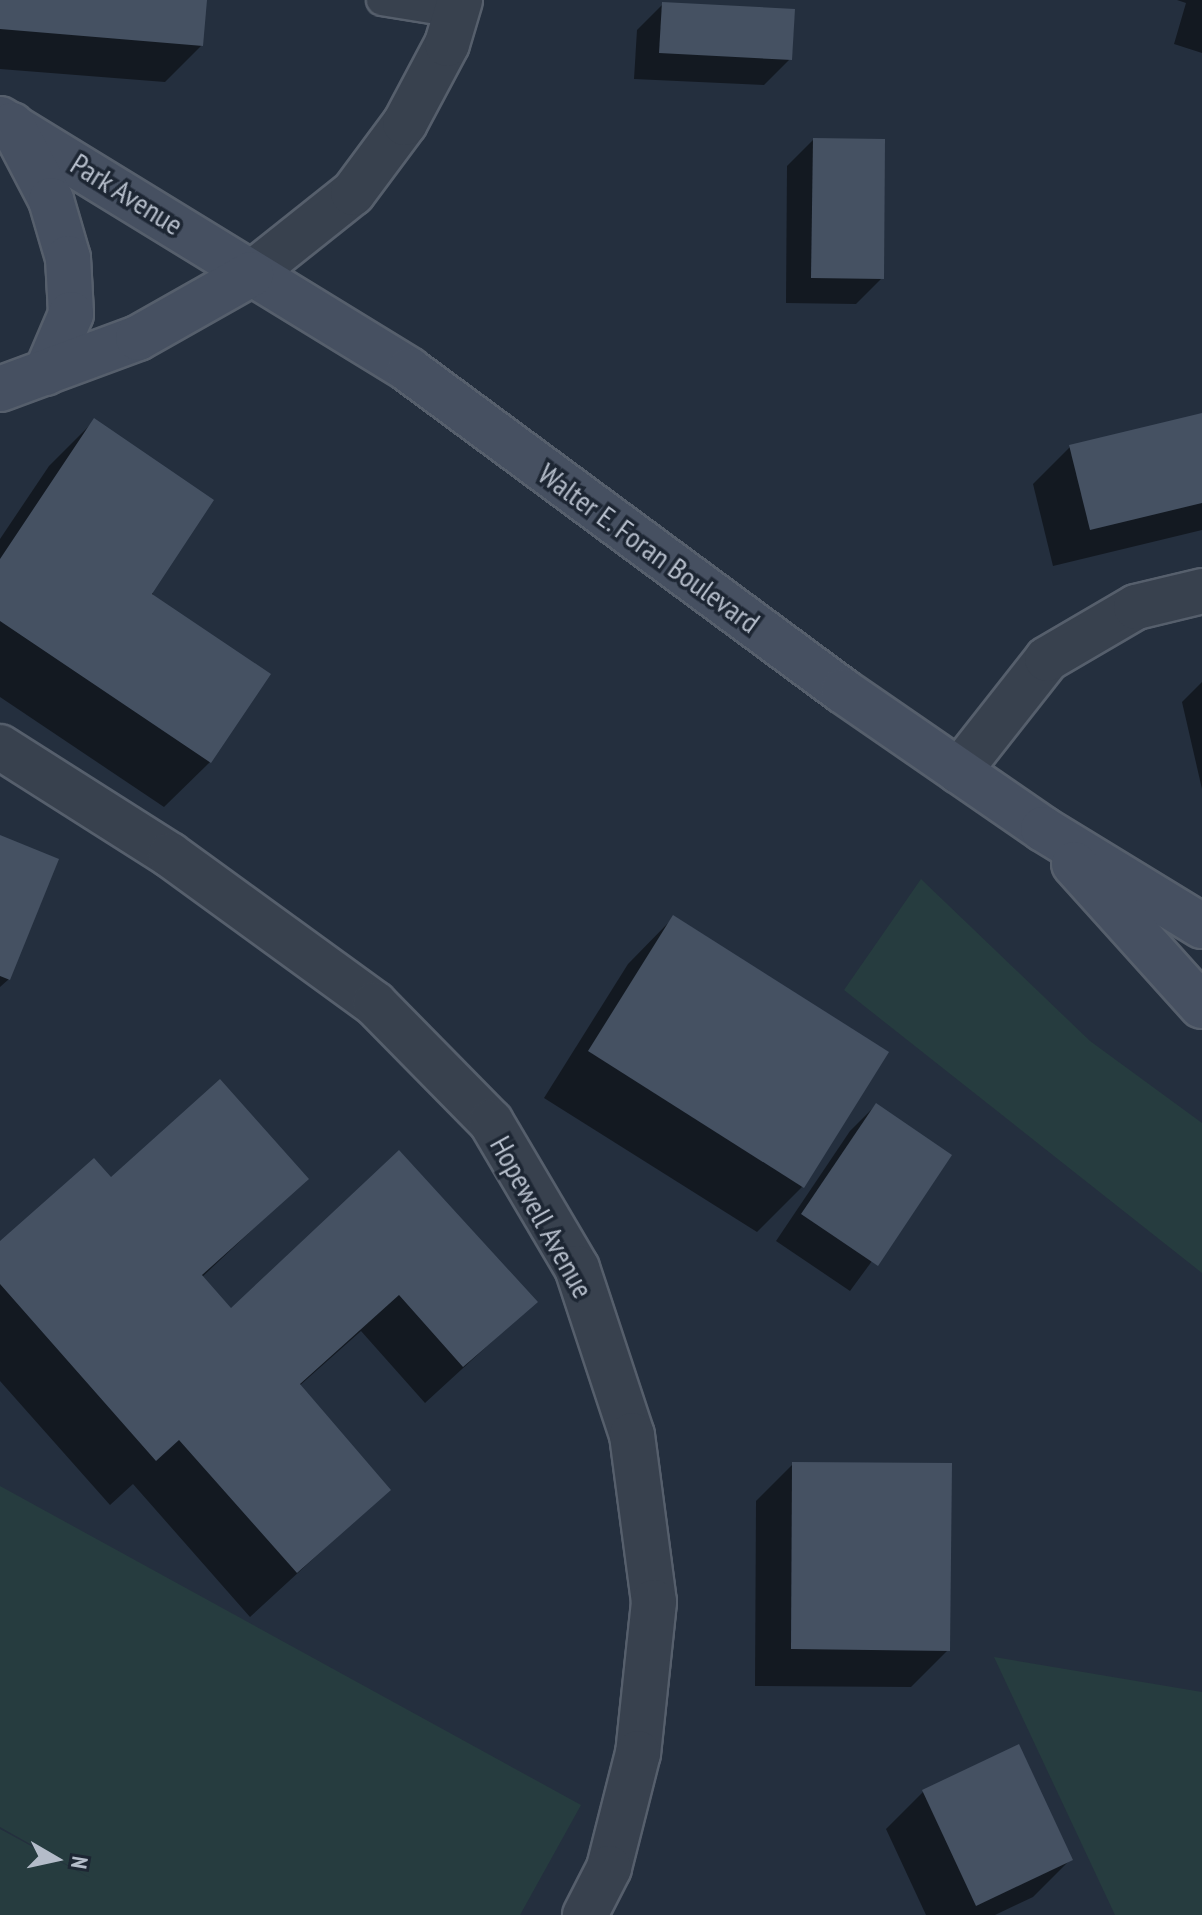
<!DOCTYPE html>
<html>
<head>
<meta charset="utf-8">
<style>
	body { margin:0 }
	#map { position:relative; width:1202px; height:1915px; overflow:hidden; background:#242f3e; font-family:"PT Sans Narrow",sans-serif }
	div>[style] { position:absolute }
	.green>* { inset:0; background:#263c3f }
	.shadow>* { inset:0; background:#0007 }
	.building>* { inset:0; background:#455162 }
	.roads { filter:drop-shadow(2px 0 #565f6c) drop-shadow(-2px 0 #565f6c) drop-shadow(0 2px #565f6c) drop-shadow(0 -2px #565f6c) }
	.lane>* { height:30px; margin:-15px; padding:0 15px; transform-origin:15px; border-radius:15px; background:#38414e }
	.street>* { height:44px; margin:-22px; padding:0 22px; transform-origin:22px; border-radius:22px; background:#38414e }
	.secondary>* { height:44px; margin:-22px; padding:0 22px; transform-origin:22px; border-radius:22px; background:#465061 }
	span { translate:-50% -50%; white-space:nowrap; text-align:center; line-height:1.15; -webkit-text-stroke:7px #1d2633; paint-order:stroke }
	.street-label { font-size:30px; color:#b4bcc9 }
	.north { position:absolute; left:16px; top:1819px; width:80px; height:80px; -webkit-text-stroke:6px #1d2633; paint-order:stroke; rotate:99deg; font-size:22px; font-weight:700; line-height:32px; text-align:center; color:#b4bcc9 }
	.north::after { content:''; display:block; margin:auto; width:28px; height:36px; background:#b4bcc9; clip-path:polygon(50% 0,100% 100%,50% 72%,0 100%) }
</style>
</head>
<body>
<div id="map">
	<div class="green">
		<i style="clip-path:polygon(921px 879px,1090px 1041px,1202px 1123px,1202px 1273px,844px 990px)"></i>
		<i style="clip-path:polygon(0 1486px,581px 1805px,520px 1915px,0 1915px,0 1829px,92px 1879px,0 1827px)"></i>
		<i style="clip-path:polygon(994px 1657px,1202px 1692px,1202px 1915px,1115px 1915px)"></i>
	</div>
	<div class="shadow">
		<i style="clip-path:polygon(0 0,205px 0,202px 45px,165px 82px,0 69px)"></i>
		<i style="clip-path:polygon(1177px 0,1202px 0,1202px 53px,1174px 44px,1186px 3px)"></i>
		<i style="clip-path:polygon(663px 4px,790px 59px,764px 85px,634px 79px,637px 30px)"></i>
		<i style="clip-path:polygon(813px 140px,882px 278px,856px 304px,786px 303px,787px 166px)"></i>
		<i style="clip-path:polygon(1202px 415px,1202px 530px,1053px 566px,1033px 484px,1070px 447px)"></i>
		<i style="clip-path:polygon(94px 421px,210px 762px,164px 807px,0 697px,0 539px,49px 466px)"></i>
		<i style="clip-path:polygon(1202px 682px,1202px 789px,1182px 702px)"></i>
		<i style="clip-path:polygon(0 837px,9px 979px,0 987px)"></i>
		<i style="clip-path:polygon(673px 918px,802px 1187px,757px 1232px,544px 1098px,628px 964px)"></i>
		<i style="clip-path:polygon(876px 1105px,950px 1155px,850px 1291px,776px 1241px,850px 1131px)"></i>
		<i style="clip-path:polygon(399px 1152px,535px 1302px,425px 1403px,361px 1331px,298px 1387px,388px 1490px,250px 1617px,133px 1484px,110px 1505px,0 1381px,0 1244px,110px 1180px,306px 1179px,201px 1278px,231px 1311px)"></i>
		<i style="clip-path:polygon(793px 1464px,948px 1650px,911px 1687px,755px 1686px,756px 1501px)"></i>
		<i style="clip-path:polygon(1018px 1747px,1070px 1860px,1033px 1897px,995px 1915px,926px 1915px,886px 1829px,923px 1792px)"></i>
	</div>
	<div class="building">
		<i style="clip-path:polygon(0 0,207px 0,203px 46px,0 29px)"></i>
		<i style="clip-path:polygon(662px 2px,795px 9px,792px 60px,659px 53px)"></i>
		<i style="clip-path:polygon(813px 138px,885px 139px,884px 279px,811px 278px)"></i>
		<i style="clip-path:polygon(1202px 413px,1202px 503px,1090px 530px,1069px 445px)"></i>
		<i style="clip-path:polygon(94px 418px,214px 500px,152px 594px,271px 674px,211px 763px,0 621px,0 559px)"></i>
		<i style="clip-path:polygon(0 835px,59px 859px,10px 980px,0 976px)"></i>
		<i style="clip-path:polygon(673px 915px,889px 1052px,804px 1188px,588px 1051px)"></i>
		<i style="clip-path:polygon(220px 1079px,309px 1179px,202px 1275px,231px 1308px,399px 1150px,538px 1302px,463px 1367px,399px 1295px,300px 1384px,391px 1490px,297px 1573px,179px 1440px,156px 1461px,0 1284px,0 1241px,94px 1158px,111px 1177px)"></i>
		<i style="clip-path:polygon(876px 1103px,952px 1155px,878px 1266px,801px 1214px)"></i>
		<i style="clip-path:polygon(792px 1462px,952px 1463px,950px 1651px,791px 1649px)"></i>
		<i style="clip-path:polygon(1019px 1744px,1073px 1860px,976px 1906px,922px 1790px)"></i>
	</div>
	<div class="roads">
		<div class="lane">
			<i style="left:382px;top:0;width:75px;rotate:9.2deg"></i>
		</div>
		<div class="street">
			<i style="left:251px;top:274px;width:130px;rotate:-38.5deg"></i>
			<i style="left:353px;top:193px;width:87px;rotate:-53.4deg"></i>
			<i style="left:405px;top:123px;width:89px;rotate:-62deg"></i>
			<i style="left:447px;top:44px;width:46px;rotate:-73.5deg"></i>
			<i style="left:0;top:747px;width:201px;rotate:32.4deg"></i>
			<i style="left:170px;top:855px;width:253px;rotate:36deg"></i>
			<i style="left:375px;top:1004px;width:165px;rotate:45.5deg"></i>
			<i style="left:491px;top:1122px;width:169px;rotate:59.5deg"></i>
			<i style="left:577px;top:1268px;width:176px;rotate:71.8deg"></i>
			<i style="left:632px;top:1435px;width:168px;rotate:82.5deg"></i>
			<i style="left:654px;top:1602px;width:152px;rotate:96deg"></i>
			<i style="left:638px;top:1753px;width:119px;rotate:104.2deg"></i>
			<i style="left:609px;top:1868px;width:53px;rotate:117.1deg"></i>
			<i style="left:959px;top:771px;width:142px;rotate:-51.8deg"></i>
			<i style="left:1047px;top:659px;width:103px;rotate:-30.3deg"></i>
			<i style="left:1136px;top:607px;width:68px;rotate:-13.6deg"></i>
		</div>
		<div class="secondary">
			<i style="left:0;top:119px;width:480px;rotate:31.5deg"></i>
			<i style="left:409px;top:370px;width:540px;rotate:36.49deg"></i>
			<i style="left:843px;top:691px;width:243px;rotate:34.6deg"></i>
			<i style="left:1043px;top:829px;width:186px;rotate:31.4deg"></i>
			<i style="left:12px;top:125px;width:85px;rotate:62.5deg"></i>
			<i style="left:51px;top:200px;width:60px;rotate:73.7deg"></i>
			<i style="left:68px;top:258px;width:56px;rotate:86.9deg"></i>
			<i style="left:71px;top:314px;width:64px;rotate:113deg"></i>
			<i style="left:0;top:389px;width:147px;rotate:-20.3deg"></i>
			<i style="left:138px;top:338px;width:130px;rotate:-29.5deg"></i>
			<i style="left:1074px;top:864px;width:191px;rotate:48deg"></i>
		</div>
	</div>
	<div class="street-label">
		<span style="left:127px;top:194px;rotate:32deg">Park Avenue</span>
		<span style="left:649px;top:548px;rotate:36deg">Walter E. Foran Boulevard</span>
		<span style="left:542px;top:1217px;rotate:61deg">Hopewell Avenue</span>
	</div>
	<div class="north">N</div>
</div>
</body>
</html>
